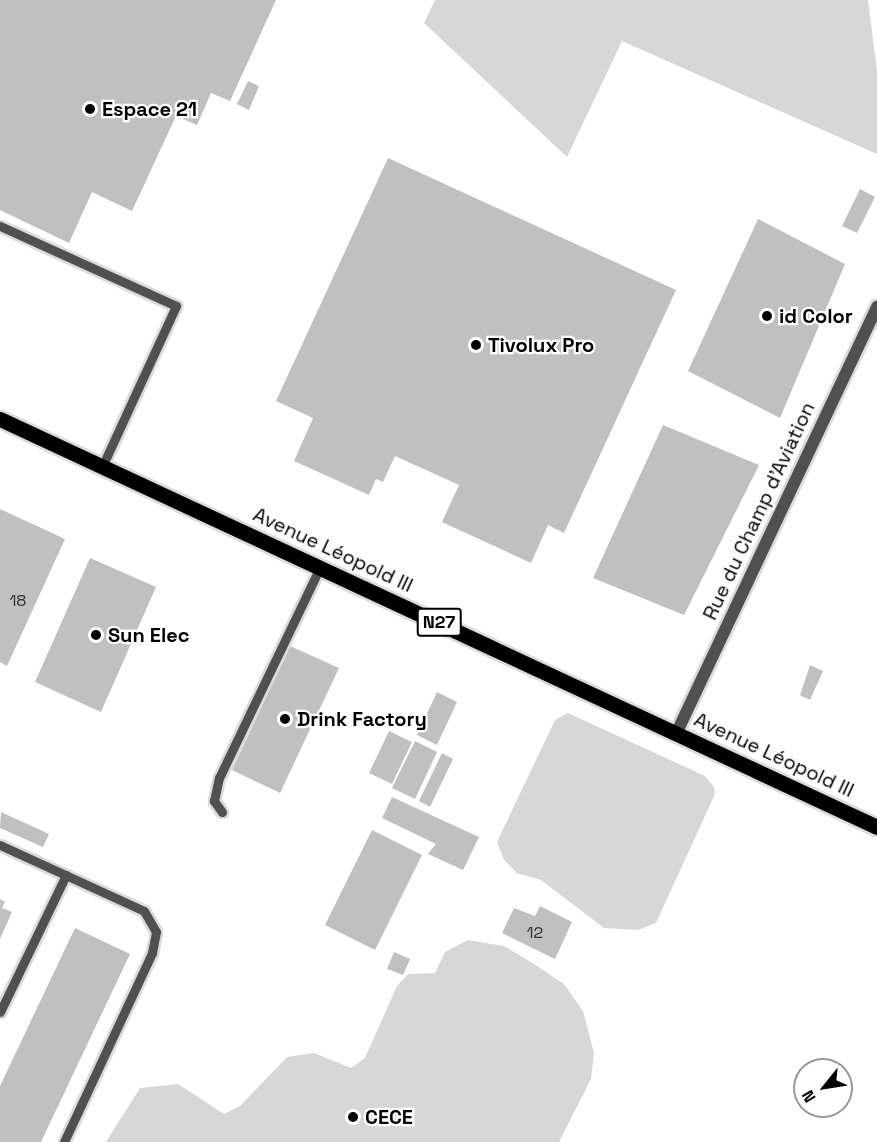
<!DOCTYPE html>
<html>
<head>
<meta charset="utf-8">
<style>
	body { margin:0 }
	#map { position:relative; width:877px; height:1142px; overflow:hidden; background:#fff; font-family:"Space Grotesk",sans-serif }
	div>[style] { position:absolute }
	.green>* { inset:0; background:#d7d7d7 }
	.building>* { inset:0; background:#c0c0c0 }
	.roads { filter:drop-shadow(2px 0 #dbdbdb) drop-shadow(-2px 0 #dbdbdb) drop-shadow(0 2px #dbdbdb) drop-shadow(0 -2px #dbdbdb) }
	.service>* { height:9px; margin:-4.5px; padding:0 4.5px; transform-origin:4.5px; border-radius:4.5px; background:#505050 }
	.minor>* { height:12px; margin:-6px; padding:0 6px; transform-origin:6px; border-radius:6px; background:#505050 }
	.primary>* { height:15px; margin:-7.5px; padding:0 7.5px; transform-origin:7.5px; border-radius:7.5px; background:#000 }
	.dots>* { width:16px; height:16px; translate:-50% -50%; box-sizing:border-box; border:3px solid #fff; border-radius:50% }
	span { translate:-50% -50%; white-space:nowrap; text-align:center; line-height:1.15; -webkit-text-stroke:4.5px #fff; paint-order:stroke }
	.number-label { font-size:16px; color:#303030 }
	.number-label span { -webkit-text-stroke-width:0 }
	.shield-label span { padding:2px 4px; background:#fff; border:2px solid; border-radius:4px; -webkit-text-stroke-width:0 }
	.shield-label { font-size:18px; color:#000; font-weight:700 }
	.poi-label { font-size:20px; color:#000; font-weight:700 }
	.left { translate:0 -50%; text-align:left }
	.street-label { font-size:20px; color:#000 }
	.north { position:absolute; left:793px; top:1058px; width:60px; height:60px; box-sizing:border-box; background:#fff; border:2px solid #999; border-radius:50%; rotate:240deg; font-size:16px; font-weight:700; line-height:24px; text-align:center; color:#000 }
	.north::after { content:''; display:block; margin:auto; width:21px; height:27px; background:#000; clip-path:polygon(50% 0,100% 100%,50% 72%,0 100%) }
</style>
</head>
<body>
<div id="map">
	<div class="green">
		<i style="clip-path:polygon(435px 0,868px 0,877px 71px,877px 154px,622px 41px,567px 157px,424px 23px)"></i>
		<i style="clip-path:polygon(568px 713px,705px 776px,714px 787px,715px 794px,656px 923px,638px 930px,604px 928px,541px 880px,517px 873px,504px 860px,497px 842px,555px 720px)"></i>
		<i style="clip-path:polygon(468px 940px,504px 946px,531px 962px,564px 984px,583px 1011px,594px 1053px,591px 1079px,559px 1142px,106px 1142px,140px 1088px,178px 1084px,224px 1114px,240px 1106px,287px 1057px,314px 1053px,351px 1068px,365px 1058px,397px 986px,408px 974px,435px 973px,445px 952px)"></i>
	</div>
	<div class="building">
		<i style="clip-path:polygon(0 0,276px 0,230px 101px,211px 93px,197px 125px,176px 116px,132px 211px,92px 192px,69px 243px,0 210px)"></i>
		<i style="clip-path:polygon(248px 81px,259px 86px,249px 110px,237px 104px)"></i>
		<i style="clip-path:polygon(388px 158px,676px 290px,564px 533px,548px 525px,531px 563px,442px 522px,459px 485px,395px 456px,383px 482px,376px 479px,369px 495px,294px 461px,313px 418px,276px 401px)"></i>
		<i style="clip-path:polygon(860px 189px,875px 197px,857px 233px,842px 226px)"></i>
		<i style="clip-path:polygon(758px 219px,845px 264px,780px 418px,688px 371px)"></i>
		<i style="clip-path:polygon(663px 425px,759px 465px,684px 615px,593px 578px)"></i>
		<i style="clip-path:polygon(0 509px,65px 539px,7px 666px,0 662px)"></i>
		<i style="clip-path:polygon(90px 558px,156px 587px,101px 712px,35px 682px)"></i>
		<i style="clip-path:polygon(290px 646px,339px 668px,280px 793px,232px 770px)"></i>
		<i style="clip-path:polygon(810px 665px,823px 671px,810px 700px,800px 695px)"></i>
		<i style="clip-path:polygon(437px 692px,457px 702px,437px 745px,417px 735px)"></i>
		<i style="clip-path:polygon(389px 731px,412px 742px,392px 784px,369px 773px)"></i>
		<i style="clip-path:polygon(415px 741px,437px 752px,415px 799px,392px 788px)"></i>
		<i style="clip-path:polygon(442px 753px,453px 759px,430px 807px,419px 801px)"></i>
		<i style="clip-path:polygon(392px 797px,479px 837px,463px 870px,428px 854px,436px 844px,382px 818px)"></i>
		<i style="clip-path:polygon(1px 812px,49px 834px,43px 847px,0 828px)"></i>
		<i style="clip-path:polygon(372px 830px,422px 855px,375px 950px,325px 925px)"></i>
		<i style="clip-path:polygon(0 899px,5px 902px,2px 908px,12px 912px,0 939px)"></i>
		<i style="clip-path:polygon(540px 906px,572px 922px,555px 959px,502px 933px,514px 908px,535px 916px)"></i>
		<i style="clip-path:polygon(75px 928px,130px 954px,41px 1142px,0 1142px,0 1086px)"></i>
		<i style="clip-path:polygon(394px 952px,410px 959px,403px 975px,387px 969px)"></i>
	</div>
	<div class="roads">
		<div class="service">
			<i style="left:0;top:226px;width:193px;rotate:24.4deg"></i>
			<i style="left:176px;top:306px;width:177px;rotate:114.7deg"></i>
			<i style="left:222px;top:812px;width:14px;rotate:-126deg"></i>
			<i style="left:214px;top:801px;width:24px;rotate:-78deg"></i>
			<i style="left:219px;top:778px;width:234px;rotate:-64.4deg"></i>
			<i style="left:0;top:845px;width:158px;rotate:24.6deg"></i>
			<i style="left:144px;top:911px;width:24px;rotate:60deg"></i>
			<i style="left:156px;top:932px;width:21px;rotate:101deg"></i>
			<i style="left:152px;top:953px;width:208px;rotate:115deg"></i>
			<i style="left:0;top:1012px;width:152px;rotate:-64.3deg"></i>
		</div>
		<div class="minor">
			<i style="left:677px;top:732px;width:470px;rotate:-64.8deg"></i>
		</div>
		<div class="primary">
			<i style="left:0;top:419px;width:967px;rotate:24.95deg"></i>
		</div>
	</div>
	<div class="dots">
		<i style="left:90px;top:109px;background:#000"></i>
		<i style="left:767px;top:316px;background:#000"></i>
		<i style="left:476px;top:345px;background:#000"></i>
		<i style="left:96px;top:635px;background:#000"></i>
		<i style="left:285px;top:719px;background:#000"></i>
		<i style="left:353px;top:1117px;background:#000"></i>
	</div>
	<div class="number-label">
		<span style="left:18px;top:601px">18</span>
		<span style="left:535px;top:933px">12</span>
	</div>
	<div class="shield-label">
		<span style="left:439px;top:622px">N27</span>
	</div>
	<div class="poi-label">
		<span class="left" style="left:102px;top:109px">Espace 21</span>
		<span class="left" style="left:779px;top:316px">id Color</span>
		<span class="left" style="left:488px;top:345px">Tivolux Pro</span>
		<span class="left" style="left:108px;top:635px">Sun Elec</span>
		<span class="left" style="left:297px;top:719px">Drink Factory</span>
		<span class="left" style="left:365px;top:1117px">CECE</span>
	</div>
	<div class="street-label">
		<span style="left:759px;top:511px;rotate:-65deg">Rue du Champ d'Aviation</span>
		<span style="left:333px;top:550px;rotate:25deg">Avenue Léopold III</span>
		<span style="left:774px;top:755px;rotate:25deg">Avenue Léopold III</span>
	</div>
	<div class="north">N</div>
</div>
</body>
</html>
